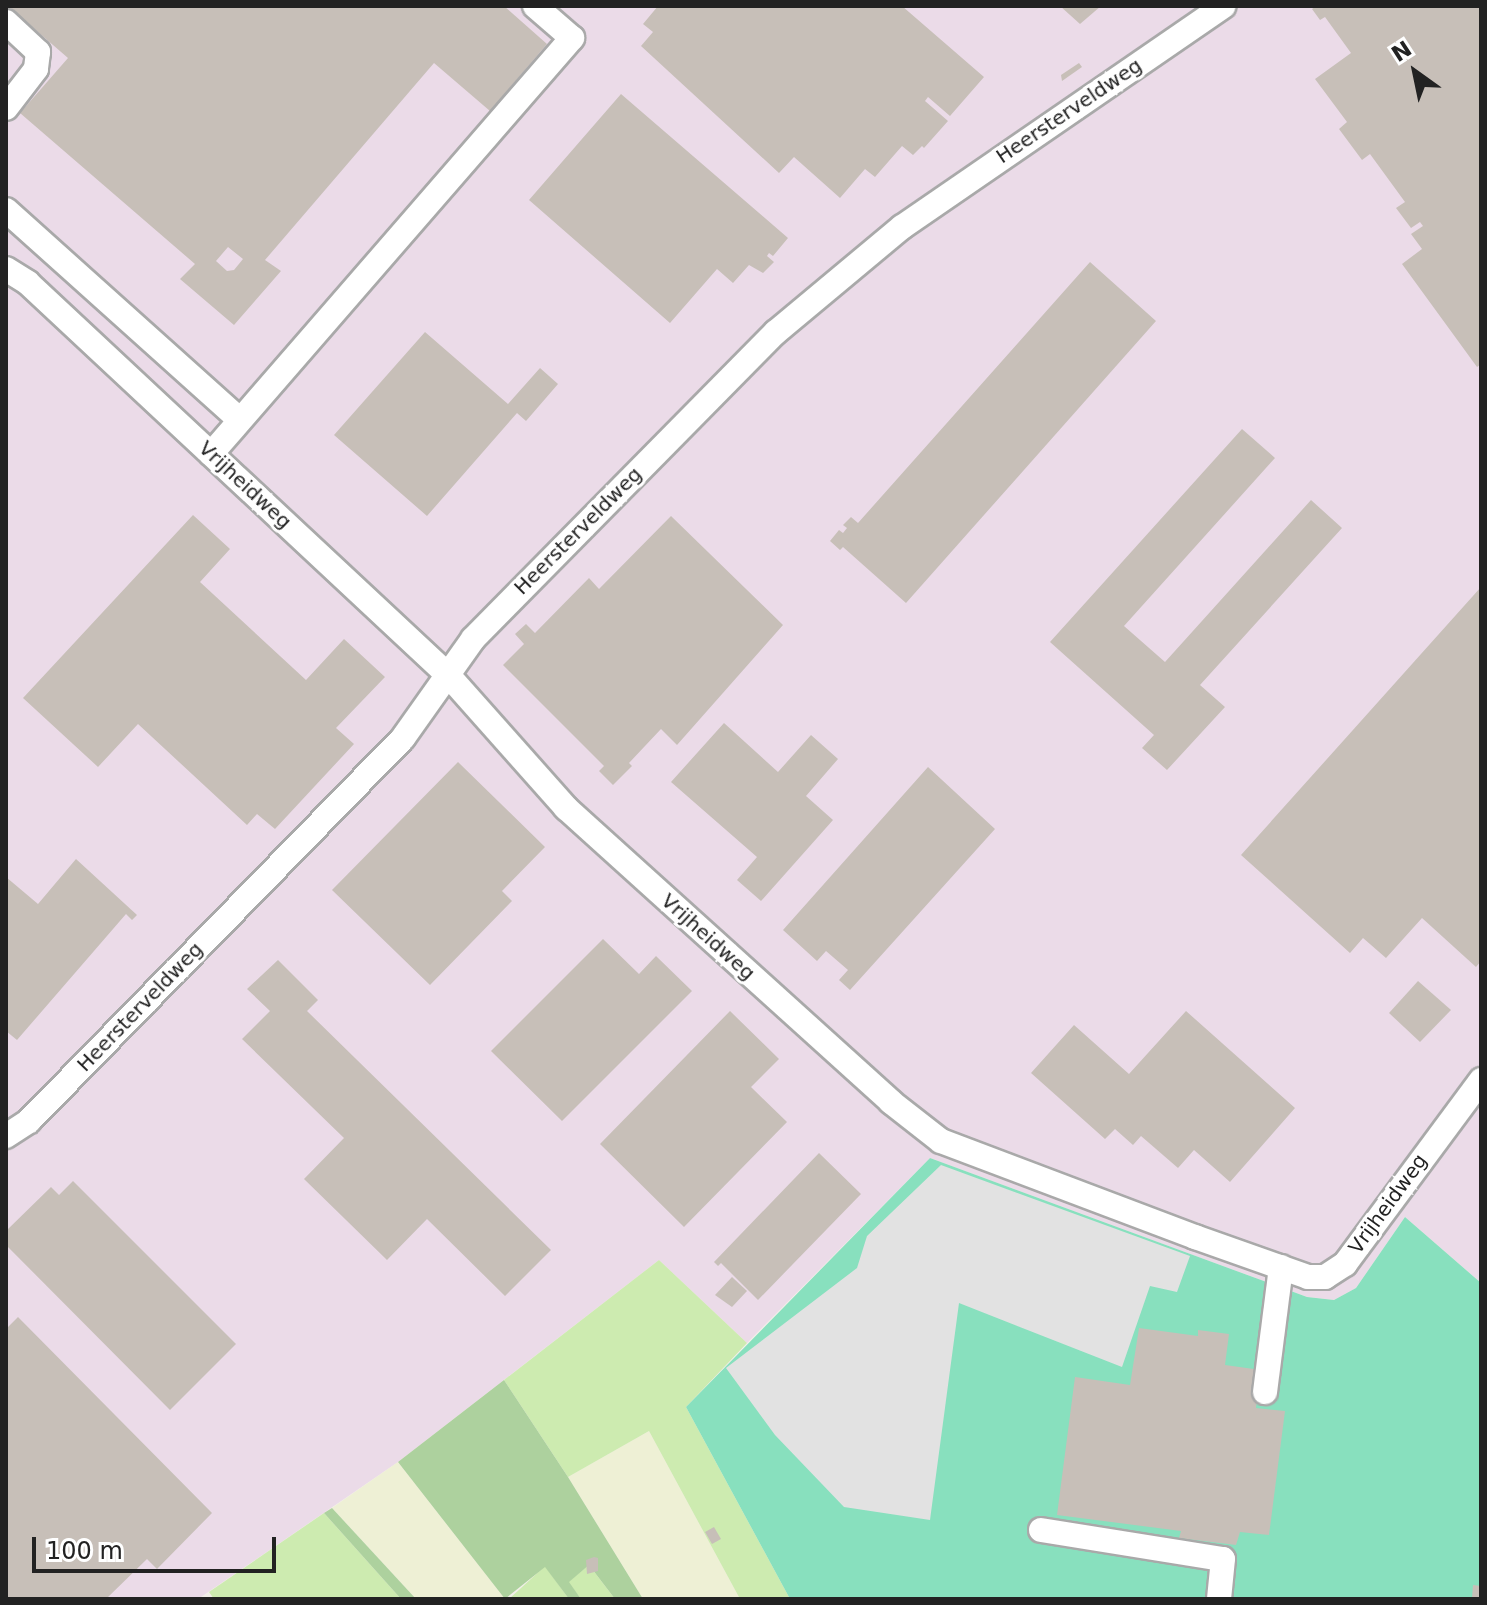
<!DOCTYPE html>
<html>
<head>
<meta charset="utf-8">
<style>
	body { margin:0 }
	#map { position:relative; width:1487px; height:1605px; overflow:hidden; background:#f2efe9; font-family:"DejaVu Sans",sans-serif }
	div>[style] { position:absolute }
	.industrial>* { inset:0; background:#ebdbe8 }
	.farmland>* { inset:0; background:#eef0d5 }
	.grass>* { inset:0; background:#cdebb0 }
	.forest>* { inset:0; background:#add19e }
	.pitch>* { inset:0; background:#88e0be }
	.parking>* { inset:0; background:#e2e2e2 }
	.building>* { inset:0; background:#c7bfb8 }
	.roads { filter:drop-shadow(2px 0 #a9a9a9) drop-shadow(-2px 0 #a9a9a9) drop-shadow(0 2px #a9a9a9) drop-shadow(0 -2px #a9a9a9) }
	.minor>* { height:24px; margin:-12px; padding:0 12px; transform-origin:12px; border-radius:12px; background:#fff }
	span { translate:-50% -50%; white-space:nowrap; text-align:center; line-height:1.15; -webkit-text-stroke:6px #fff; paint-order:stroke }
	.street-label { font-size:20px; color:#222 }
	.frame { position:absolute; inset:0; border:8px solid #222; pointer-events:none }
	.north { position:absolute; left:1375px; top:32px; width:80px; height:80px; -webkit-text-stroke:6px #fff; paint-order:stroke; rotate:327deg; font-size:22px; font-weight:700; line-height:32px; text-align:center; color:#222 }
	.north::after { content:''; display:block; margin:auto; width:28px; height:36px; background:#222; clip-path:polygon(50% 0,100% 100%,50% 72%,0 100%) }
	.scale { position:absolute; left:32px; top:1537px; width:244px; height:36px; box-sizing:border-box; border:4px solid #222; border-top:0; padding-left:10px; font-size:24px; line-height:28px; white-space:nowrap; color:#222; -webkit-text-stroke:6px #fff; paint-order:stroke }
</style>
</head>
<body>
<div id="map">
	<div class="industrial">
		<i style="clip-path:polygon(6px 6px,1481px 6px,1481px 1283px,1405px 1217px,1356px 1288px,1334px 1300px,1307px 1297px,930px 1158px,747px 1343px,659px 1260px,398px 1462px,198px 1599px,6px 1599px)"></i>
	</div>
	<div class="farmland">
		<i style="clip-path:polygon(649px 1431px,740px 1599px,643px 1599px,568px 1477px)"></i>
		<i style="clip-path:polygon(398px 1462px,505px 1599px,416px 1599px,332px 1508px)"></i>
	</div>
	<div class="grass">
		<i style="clip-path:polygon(659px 1260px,747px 1343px,686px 1407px,790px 1599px,740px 1599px,649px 1431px,568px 1477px,504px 1380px)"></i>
		<i style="clip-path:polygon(324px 1513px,401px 1599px,214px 1599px,209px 1592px)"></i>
		<i style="clip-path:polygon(589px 1565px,615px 1599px,581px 1599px,568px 1582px)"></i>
		<i style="clip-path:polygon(545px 1566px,569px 1599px,509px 1599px)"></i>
	</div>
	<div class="forest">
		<i style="clip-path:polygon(504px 1380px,568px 1477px,643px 1599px,615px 1599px,589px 1565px,569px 1582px,581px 1599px,569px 1599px,545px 1567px,505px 1599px,398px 1462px)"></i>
		<i style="clip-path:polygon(332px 1508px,416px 1599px,401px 1599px,324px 1513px)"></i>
	</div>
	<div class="pitch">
		<i style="clip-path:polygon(930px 1158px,1307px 1297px,1334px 1300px,1356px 1288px,1405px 1217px,1481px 1283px,1481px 1599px,790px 1599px,686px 1407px)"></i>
	</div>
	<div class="parking">
		<i style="clip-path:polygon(941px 1165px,1190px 1256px,1177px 1292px,1150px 1286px,1122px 1367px,959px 1303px,930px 1520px,844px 1507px,775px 1435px,726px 1368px,857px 1268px,867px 1236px)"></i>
	</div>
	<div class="building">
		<i style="clip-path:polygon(evenodd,8px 6px,504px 6px,547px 44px,490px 111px,434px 63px,265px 260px,281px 271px,234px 325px,180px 279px,195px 264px,20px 113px,68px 58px,8px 6px,228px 247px,243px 259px,234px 270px,227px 271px,216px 261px,228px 247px)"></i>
		<i style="clip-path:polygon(658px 6px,902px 6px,984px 77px,950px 116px,928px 97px,925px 101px,948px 121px,924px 148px,922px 146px,913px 155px,902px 146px,875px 177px,865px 169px,840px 198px,794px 157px,779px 173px,641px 46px,653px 32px,643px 24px)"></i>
		<i style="clip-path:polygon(1060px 6px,1101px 6px,1080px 24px)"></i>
		<i style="clip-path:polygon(1316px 6px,1481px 6px,1481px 364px,1477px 367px,1402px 264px,1422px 249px,1411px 234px,1423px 226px,1420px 222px,1411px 228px,1396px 208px,1405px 202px,1370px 154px,1362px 160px,1339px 129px,1347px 122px,1315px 79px,1351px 53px,1325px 17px,1320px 20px,1312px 9px)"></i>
		<i style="clip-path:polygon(1079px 63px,1082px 67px,1062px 81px,1061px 75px)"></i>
		<i style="clip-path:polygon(621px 94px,788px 238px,773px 256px,769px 253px,767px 256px,774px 262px,763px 273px,749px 265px,733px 283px,717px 269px,670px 323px,529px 200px)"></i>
		<i style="clip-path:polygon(1090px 262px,1156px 321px,906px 603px,843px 547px,840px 550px,830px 541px,839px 530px,843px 533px,847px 528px,843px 525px,851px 517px,858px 523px)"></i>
		<i style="clip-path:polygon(425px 332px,508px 404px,540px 368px,558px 384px,526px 421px,517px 413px,427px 516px,334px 435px)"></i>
		<i style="clip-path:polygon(1242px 429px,1275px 458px,1124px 626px,1165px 662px,1311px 500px,1342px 528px,1200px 685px,1225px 707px,1167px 770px,1142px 748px,1154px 735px,1050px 642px)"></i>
		<i style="clip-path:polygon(193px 515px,230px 549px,200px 582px,306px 680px,344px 639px,385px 677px,336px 728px,354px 744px,275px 829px,257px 814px,247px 825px,138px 724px,98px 767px,23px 698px)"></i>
		<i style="clip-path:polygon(671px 516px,783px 625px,677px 745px,661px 729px,629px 763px,632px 766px,613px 785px,599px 771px,604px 766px,503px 665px,524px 644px,515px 634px,526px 624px,535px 633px,589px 578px,599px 589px)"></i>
		<i style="clip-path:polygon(1481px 587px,1481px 961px,1476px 967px,1422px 918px,1386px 958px,1363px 938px,1350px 953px,1241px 855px)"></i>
		<i style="clip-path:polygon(724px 723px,778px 772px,811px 735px,838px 759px,806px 796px,833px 820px,761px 901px,737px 880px,757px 857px,671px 782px)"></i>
		<i style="clip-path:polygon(458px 762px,545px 847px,502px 891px,512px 901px,430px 985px,332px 890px)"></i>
		<i style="clip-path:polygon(928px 767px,995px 829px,850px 990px,839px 980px,848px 970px,826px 951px,817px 961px,783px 930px)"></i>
		<i style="clip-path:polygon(76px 859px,137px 915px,132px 920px,126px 914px,17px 1040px,6px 1031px,6px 877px,38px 904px)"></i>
		<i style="clip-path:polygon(603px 939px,639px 974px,656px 956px,692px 991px,562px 1121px,491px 1051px)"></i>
		<i style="clip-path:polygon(278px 960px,318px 1000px,307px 1011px,551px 1250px,505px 1296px,427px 1219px,387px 1260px,304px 1179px,344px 1138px,242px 1039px,270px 1011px,247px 989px)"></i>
		<i style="clip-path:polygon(1418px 981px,1451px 1010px,1420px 1042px,1389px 1013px)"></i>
		<i style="clip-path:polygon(730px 1011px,779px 1059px,751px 1087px,787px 1122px,684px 1227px,600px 1144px)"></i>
		<i style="clip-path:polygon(1186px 1011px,1295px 1108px,1230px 1182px,1194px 1150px,1178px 1168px,1141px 1136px,1133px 1145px,1115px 1129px,1105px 1139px,1031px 1073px,1074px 1025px,1129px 1074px)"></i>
		<i style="clip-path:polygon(819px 1153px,861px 1194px,758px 1300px,721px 1263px,718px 1266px,714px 1262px)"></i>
		<i style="clip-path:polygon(73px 1181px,236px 1344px,170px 1410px,6px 1245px,6px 1231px,51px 1187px,59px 1195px)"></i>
		<i style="clip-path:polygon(732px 1277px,747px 1291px,732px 1307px,715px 1295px)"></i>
		<i style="clip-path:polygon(18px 1317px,212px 1513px,157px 1569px,147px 1559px,106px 1599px,6px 1599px,6px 1329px)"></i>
		<i style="clip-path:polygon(1139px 1328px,1198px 1336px,1198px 1330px,1229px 1334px,1225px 1365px,1261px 1370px,1256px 1408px,1285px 1411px,1269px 1535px,1240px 1532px,1236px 1545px,1179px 1538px,1181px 1531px,1057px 1515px,1075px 1377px,1130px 1385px)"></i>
		<i style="clip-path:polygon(714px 1527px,721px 1539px,712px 1544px,705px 1532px)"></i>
		<i style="clip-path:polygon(594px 1557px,598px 1558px,598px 1571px,587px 1574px,586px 1560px)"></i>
		<i style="clip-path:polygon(1473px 1585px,1481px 1586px,1481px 1599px,1472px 1598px)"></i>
	</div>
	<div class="roads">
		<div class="minor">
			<i style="left:6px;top:22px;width:44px;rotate:43.2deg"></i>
			<i style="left:38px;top:52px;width:17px;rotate:97deg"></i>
			<i style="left:36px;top:69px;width:49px;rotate:127.6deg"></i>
			<i style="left:6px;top:210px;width:314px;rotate:41.9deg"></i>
			<i style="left:6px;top:269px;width:26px;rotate:32deg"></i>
			<i style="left:28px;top:283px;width:575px;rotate:43.03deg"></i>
			<i style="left:448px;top:675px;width:178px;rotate:48.4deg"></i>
			<i style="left:566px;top:808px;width:438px;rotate:42.1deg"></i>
			<i style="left:891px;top:1102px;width:63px;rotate:38deg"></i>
			<i style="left:941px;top:1141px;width:272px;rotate:20.7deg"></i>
			<i style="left:1195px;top:1237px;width:120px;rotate:19.5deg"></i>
			<i style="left:1308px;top:1277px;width:17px"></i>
			<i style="left:1325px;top:1277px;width:24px;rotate:-33deg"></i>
			<i style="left:1345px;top:1264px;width:229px;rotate:-53.5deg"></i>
			<i style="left:211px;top:454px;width:551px;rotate:-49.05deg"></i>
			<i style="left:572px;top:38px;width:49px;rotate:-139.1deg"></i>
			<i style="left:6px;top:1136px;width:27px;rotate:-33deg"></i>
			<i style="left:29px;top:1121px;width:535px;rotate:-45.68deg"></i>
			<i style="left:403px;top:738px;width:121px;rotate:-54.7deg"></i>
			<i style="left:473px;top:639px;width:431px;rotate:-45.4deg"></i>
			<i style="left:776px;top:332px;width:164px;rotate:-39.8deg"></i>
			<i style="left:902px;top:227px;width:390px;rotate:-34.5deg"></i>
			<i style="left:1265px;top:1392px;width:126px;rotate:-82.7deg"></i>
			<i style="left:1041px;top:1530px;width:184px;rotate:9.1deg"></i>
			<i style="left:1223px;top:1559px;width:40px;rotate:95.7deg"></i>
		</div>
	</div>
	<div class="street-label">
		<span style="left:1069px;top:111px;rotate:-34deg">Heersterveldweg</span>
		<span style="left:245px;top:485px;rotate:43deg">Vrijheidweg</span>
		<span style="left:578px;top:531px;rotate:-45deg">Heersterveldweg</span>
		<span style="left:708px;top:937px;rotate:42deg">Vrijheidweg</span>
		<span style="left:140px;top:1007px;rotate:-46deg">Heersterveldweg</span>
		<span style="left:1388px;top:1204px;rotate:-54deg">Vrijheidweg</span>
	</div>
	<div class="frame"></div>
	<div class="north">N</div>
	<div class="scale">100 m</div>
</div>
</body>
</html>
